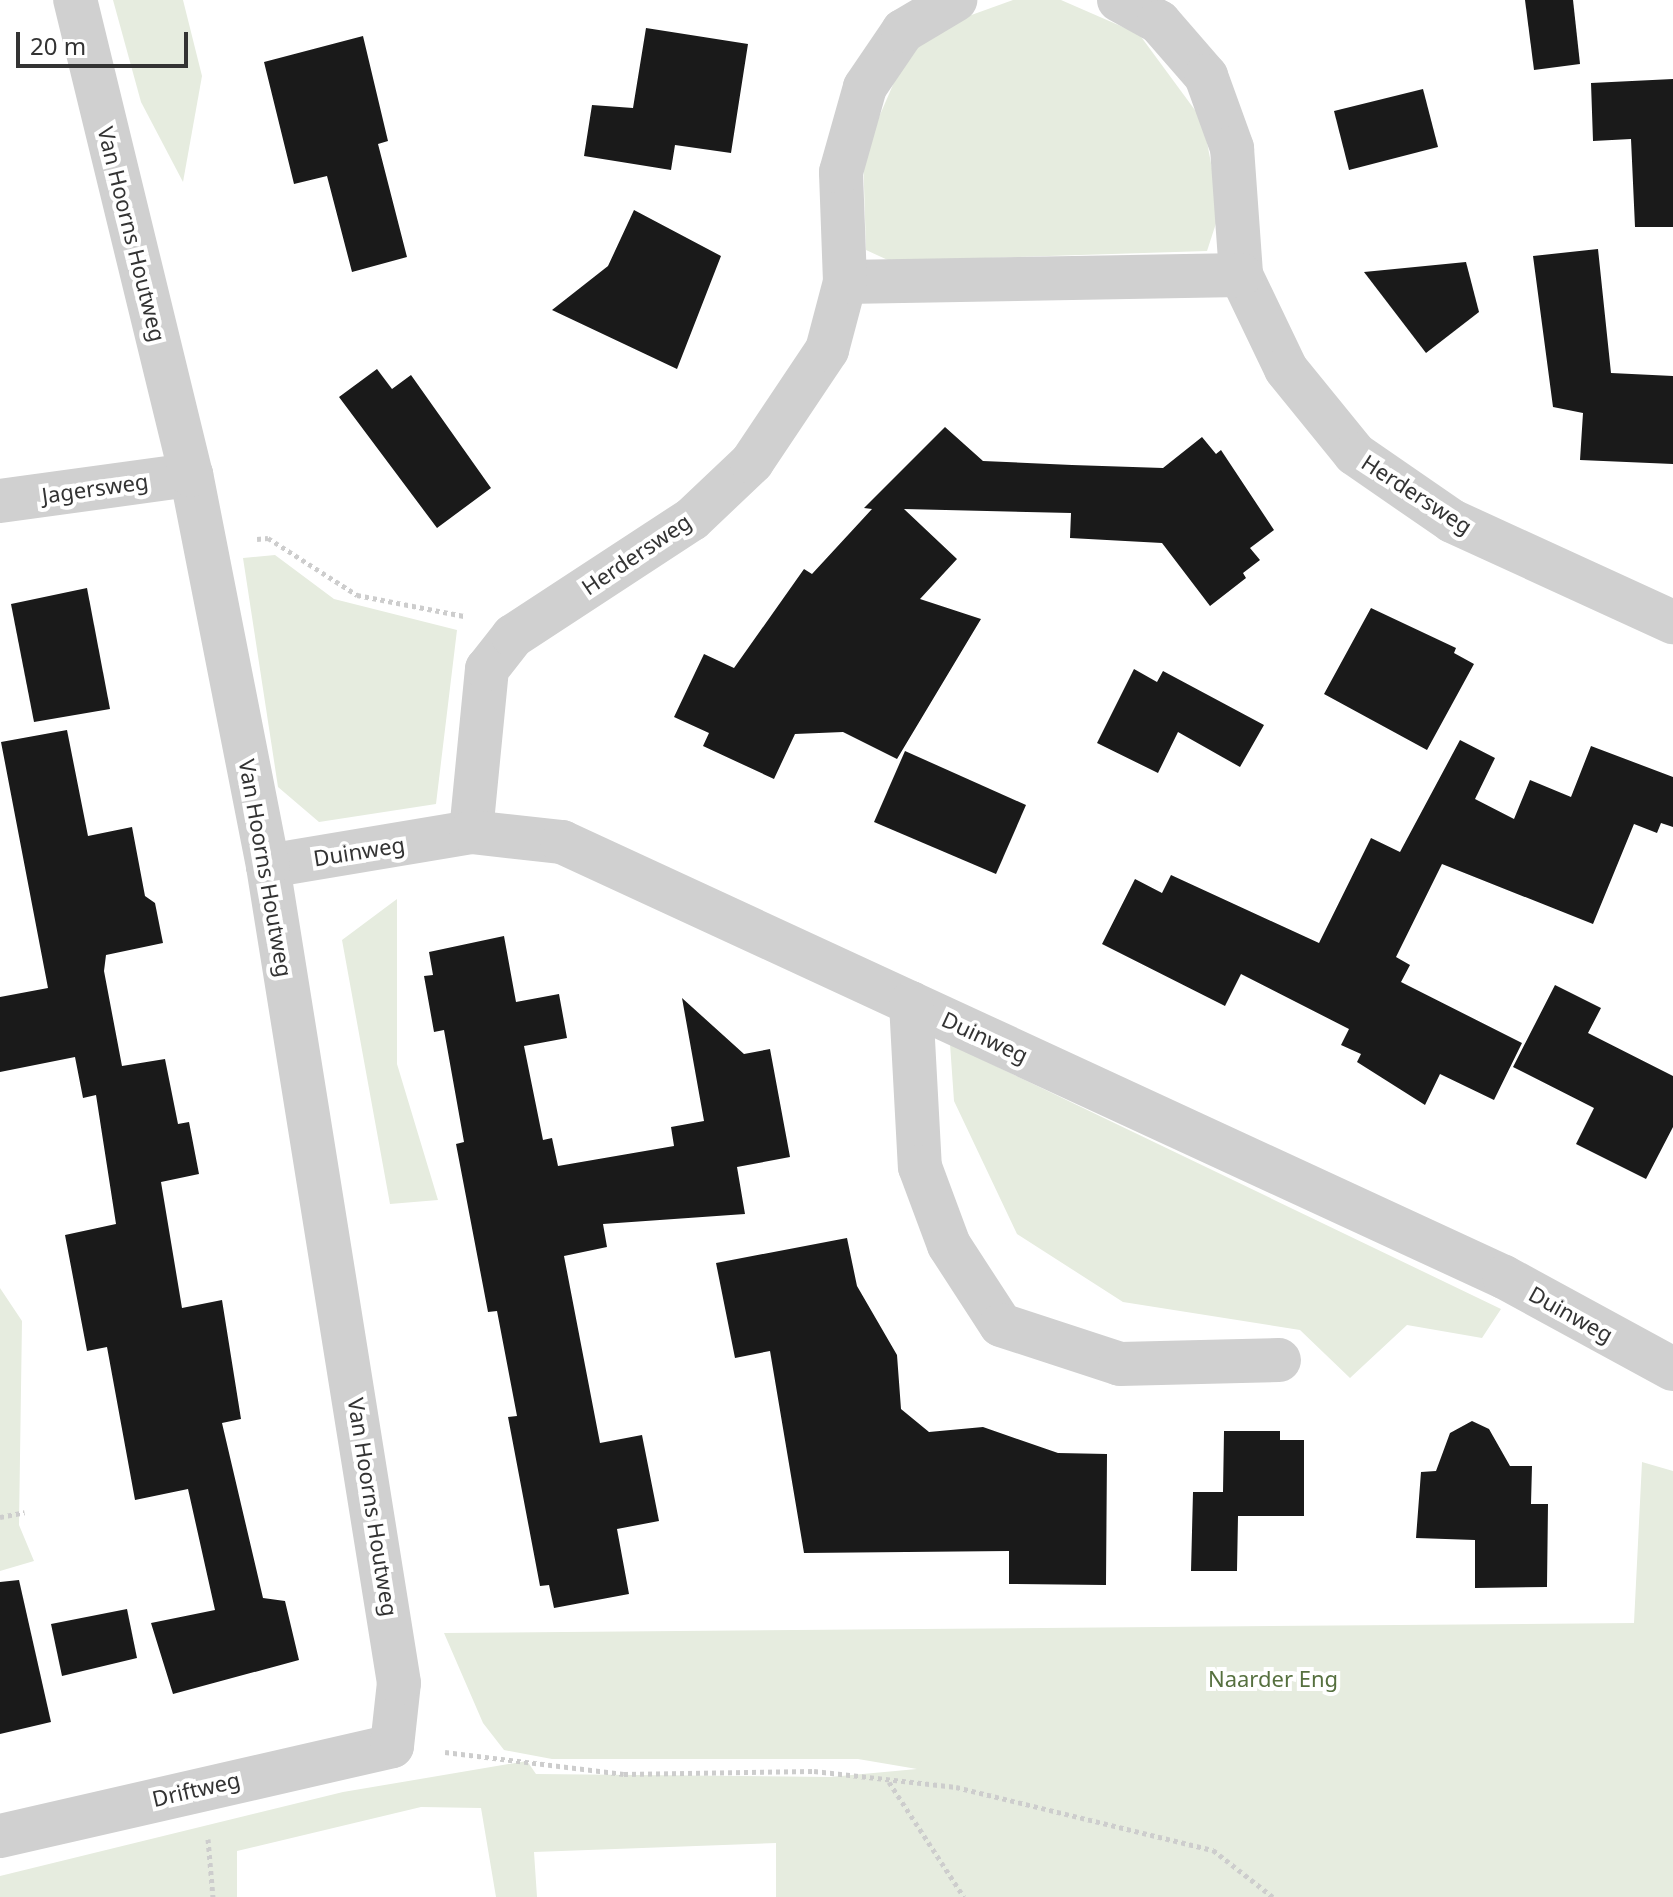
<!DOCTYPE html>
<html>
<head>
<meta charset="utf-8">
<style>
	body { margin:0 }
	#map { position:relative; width:1673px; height:1897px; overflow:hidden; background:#fff; font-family:"Noto Sans",sans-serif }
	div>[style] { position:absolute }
	.green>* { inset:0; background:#e6ecdf }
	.building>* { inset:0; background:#1a1a1a }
	.path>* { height:5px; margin-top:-2.5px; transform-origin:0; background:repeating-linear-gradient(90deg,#cdcdcd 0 4px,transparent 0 8px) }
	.minor>* { height:44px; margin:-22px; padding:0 22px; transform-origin:22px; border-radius:22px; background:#d0d0d0 }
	span { translate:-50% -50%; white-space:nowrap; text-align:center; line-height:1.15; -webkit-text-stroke:8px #fff; paint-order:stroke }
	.street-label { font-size:22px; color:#333 }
	.park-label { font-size:22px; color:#56703f }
	.scale { position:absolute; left:16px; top:32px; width:172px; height:36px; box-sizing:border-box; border:4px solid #333; border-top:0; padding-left:10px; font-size:24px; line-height:28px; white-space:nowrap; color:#333; -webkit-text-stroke:6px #fff; paint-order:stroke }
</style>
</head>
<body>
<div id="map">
	<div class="green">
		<i style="clip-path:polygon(113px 0,183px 0,202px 76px,183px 182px,141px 102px)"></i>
		<i style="clip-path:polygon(1013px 0,1061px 0,1139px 34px,1203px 121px,1220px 211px,1207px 251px,890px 261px,866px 250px,863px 154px,905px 57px,952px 22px)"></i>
		<i style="clip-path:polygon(275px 555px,334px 599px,457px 630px,436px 804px,319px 822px,278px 787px,243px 558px)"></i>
		<i style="clip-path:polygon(397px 899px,397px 1064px,438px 1200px,390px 1204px,342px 940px)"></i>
		<i style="clip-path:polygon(950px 1044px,1501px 1309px,1482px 1338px,1407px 1325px,1350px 1378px,1300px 1330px,1123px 1302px,1017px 1234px,954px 1101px)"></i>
		<i style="clip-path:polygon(0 1288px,22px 1321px,19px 1525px,34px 1561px,0 1571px)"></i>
		<i style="clip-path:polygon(1642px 1462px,1673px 1471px,1673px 1897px,776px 1897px,776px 1843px,534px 1852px,537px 1897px,496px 1897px,481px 1808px,421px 1807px,237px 1851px,237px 1897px,0 1897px,0 1876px,343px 1792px,527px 1761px,536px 1774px,830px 1777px,917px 1769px,858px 1759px,552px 1759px,504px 1750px,483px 1723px,444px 1633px,1634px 1623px)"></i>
	</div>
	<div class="building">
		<i style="clip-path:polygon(1525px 0,1573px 0,1580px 64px,1534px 70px)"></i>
		<i style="clip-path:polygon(646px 28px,748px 44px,731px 153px,675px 145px,671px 170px,584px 156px,592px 105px,633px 108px)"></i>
		<i style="clip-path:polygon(363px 36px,388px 141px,378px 144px,407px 257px,352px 272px,327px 176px,294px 184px,264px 62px)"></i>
		<i style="clip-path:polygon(1673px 79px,1673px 227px,1635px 227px,1631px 139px,1593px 141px,1591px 83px)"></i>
		<i style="clip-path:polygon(1423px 89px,1438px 147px,1349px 170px,1334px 111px)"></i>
		<i style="clip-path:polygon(634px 210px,721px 256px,677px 369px,552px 310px,608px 266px)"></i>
		<i style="clip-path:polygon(1598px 249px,1611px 373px,1673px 376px,1673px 464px,1580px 460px,1583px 413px,1553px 407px,1533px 256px)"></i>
		<i style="clip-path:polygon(1466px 262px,1479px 312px,1426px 353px,1364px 272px)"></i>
		<i style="clip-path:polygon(377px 369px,392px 389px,411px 375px,491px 488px,437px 528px,339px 397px)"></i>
		<i style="clip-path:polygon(945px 427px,983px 461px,1072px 465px,1163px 468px,1202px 437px,1216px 454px,1221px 450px,1274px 530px,1250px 548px,1260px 560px,1243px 573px,1246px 578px,1210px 606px,1162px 543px,1070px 538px,1071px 513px,904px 509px,957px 559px,920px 599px,981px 619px,897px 759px,843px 732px,795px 734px,774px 779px,703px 746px,709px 733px,674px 717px,704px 654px,734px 668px,804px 569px,812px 574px,872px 509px,864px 508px)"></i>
		<i style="clip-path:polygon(87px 588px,110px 709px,34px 722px,11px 604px)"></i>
		<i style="clip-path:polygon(1371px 608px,1456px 648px,1454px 653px,1474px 664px,1427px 750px,1324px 694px)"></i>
		<i style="clip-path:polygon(1134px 669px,1157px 682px,1163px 671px,1264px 725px,1240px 767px,1178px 732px,1158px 773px,1097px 743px)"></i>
		<i style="clip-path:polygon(67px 730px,88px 836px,132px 827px,145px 896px,155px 903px,163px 943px,106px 955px,104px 971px,122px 1066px,165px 1059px,178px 1124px,189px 1122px,199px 1174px,161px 1182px,182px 1308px,222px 1300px,241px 1419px,222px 1423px,263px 1598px,285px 1601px,299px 1660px,173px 1694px,151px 1623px,215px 1610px,188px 1489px,135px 1500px,107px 1347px,87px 1351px,65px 1235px,116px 1224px,96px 1095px,83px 1098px,75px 1057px,0 1072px,0 997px,48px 988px,1px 742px)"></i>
		<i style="clip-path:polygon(1460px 740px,1495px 758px,1475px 799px,1514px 819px,1530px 780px,1571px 797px,1591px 746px,1673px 777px,1673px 827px,1661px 823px,1657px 833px,1634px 824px,1593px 924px,1442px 864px,1396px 957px,1410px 965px,1401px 982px,1522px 1043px,1494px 1100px,1440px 1074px,1425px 1105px,1357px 1062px,1361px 1054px,1341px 1045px,1349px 1029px,1241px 974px,1225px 1006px,1102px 944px,1135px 879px,1162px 893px,1171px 875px,1319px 943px,1371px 838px,1400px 852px)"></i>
		<i style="clip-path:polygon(905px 751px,1026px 805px,996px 874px,874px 822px)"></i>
		<i style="clip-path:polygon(504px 936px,516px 1002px,559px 994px,567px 1038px,524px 1046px,543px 1140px,552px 1138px,558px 1166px,674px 1146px,671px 1127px,704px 1121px,682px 998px,744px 1054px,770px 1049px,790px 1157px,737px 1167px,745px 1214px,603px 1224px,607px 1247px,564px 1256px,600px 1443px,642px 1435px,659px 1521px,617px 1529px,629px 1594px,554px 1608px,549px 1585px,540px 1586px,508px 1417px,517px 1416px,497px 1311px,488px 1312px,456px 1144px,464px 1142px,444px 1030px,434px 1032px,424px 976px,433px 975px,429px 952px)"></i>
		<i style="clip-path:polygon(1555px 985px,1601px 1008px,1588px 1033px,1673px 1076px,1673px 1127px,1646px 1179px,1576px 1144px,1594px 1108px,1513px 1067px)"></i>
		<i style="clip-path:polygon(847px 1238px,857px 1286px,897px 1355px,901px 1409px,929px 1432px,983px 1427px,1058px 1453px,1107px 1454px,1106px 1585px,1009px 1584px,1009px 1551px,804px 1553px,770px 1351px,735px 1358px,716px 1263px)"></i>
		<i style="clip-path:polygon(1472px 1421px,1489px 1429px,1510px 1466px,1532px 1466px,1531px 1504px,1548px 1504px,1547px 1587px,1475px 1588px,1475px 1540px,1416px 1538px,1421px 1472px,1436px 1471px,1450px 1433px)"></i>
		<i style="clip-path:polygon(1224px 1431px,1280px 1431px,1280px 1440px,1304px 1440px,1304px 1516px,1238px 1516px,1237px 1571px,1191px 1571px,1193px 1492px,1223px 1492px)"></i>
		<i style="clip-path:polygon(19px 1580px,51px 1722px,0 1734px,0 1582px)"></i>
		<i style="clip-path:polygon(127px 1609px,137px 1658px,62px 1676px,51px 1624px)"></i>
	</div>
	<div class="path">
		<i style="left:257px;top:539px;width:11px;rotate:-5deg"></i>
		<i style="left:268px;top:538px;width:106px;rotate:32.6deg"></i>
		<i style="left:357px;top:595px;width:109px;rotate:11.1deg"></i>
		<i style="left:0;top:1517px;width:25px;rotate:-11deg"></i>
		<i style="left:445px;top:1752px;width:180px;rotate:7deg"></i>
		<i style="left:624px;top:1774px;width:190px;rotate:-0.9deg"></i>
		<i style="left:814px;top:1771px;width:143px;rotate:6.4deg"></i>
		<i style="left:956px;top:1787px;width:265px;rotate:13.8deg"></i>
		<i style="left:1213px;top:1850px;width:76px;rotate:38.1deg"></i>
		<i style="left:889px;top:1782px;width:137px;rotate:56.9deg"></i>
		<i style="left:208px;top:1839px;width:58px;rotate:85.1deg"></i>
	</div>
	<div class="minor">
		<i style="left:1119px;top:0;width:46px;rotate:28.8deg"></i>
		<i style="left:1159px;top:22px;width:72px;rotate:49deg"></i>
		<i style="left:1206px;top:76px;width:77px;rotate:70.1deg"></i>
		<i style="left:1232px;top:148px;width:127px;rotate:85.9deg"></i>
		<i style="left:1241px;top:275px;width:104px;rotate:64.4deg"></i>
		<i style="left:1286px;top:369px;width:109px;rotate:50.9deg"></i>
		<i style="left:1355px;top:454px;width:118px;rotate:34.6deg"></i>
		<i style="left:1452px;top:521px;width:243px;rotate:24.6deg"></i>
		<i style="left:845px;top:282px;width:396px;rotate:-1deg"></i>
		<i style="left:0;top:501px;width:193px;rotate:-7.8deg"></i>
		<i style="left:471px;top:832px;width:164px;rotate:-84.4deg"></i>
		<i style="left:487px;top:669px;width:42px;rotate:-51.8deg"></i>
		<i style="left:513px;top:636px;width:214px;rotate:-33.2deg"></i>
		<i style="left:692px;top:519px;width:83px;rotate:-43.5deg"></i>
		<i style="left:752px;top:462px;width:135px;rotate:-56.2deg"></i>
		<i style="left:827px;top:350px;width:70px;rotate:-75.2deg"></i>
		<i style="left:845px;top:282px;width:110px;rotate:-92.1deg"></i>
		<i style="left:841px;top:172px;width:88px;rotate:-74.2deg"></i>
		<i style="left:865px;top:87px;width:68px;rotate:-55.8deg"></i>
		<i style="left:903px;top:31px;width:61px;rotate:-30.8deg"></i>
		<i style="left:268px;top:866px;width:206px;rotate:-9.5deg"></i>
		<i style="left:471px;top:832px;width:92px;rotate:6.3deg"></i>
		<i style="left:562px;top:842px;width:1038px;rotate:24.79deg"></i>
		<i style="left:1504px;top:1277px;width:192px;rotate:28.6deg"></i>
		<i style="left:911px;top:1003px;width:164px;rotate:86.9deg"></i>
		<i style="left:920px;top:1167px;width:83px;rotate:69.6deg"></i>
		<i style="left:949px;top:1245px;width:95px;rotate:57deg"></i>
		<i style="left:1001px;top:1325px;width:125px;rotate:18.1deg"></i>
		<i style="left:1120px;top:1364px;width:159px;rotate:-1.4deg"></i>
		<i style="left:0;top:1836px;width:402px;rotate:-12.9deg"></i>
		<i style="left:392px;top:1746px;width:63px;rotate:-83.7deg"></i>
		<i style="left:399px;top:1683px;width:827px;rotate:-99.11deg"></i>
		<i style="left:268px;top:866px;width:399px;rotate:-101.1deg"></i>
		<i style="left:191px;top:475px;width:489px;rotate:-103.7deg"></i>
	</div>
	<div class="street-label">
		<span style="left:132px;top:234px;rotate:76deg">Van Hoorns Houtweg</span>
		<span style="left:95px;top:488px;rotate:-8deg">Jagersweg</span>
		<span style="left:1417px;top:494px;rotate:33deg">Herdersweg</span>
		<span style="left:636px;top:554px;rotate:-34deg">Herdersweg</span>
		<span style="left:359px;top:851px;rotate:-9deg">Duinweg</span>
		<span style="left:266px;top:868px;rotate:80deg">Van Hoorns Houtweg</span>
		<span style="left:985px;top:1037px;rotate:25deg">Duinweg</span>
		<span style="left:1571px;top:1314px;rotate:29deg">Duinweg</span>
		<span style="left:373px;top:1507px;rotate:81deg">Van Hoorns Houtweg</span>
		<span style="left:196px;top:1789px;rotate:-13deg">Driftweg</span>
	</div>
	<div class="park-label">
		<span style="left:1273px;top:1679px">Naarder Eng</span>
	</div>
	<div class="scale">20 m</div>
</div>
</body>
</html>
